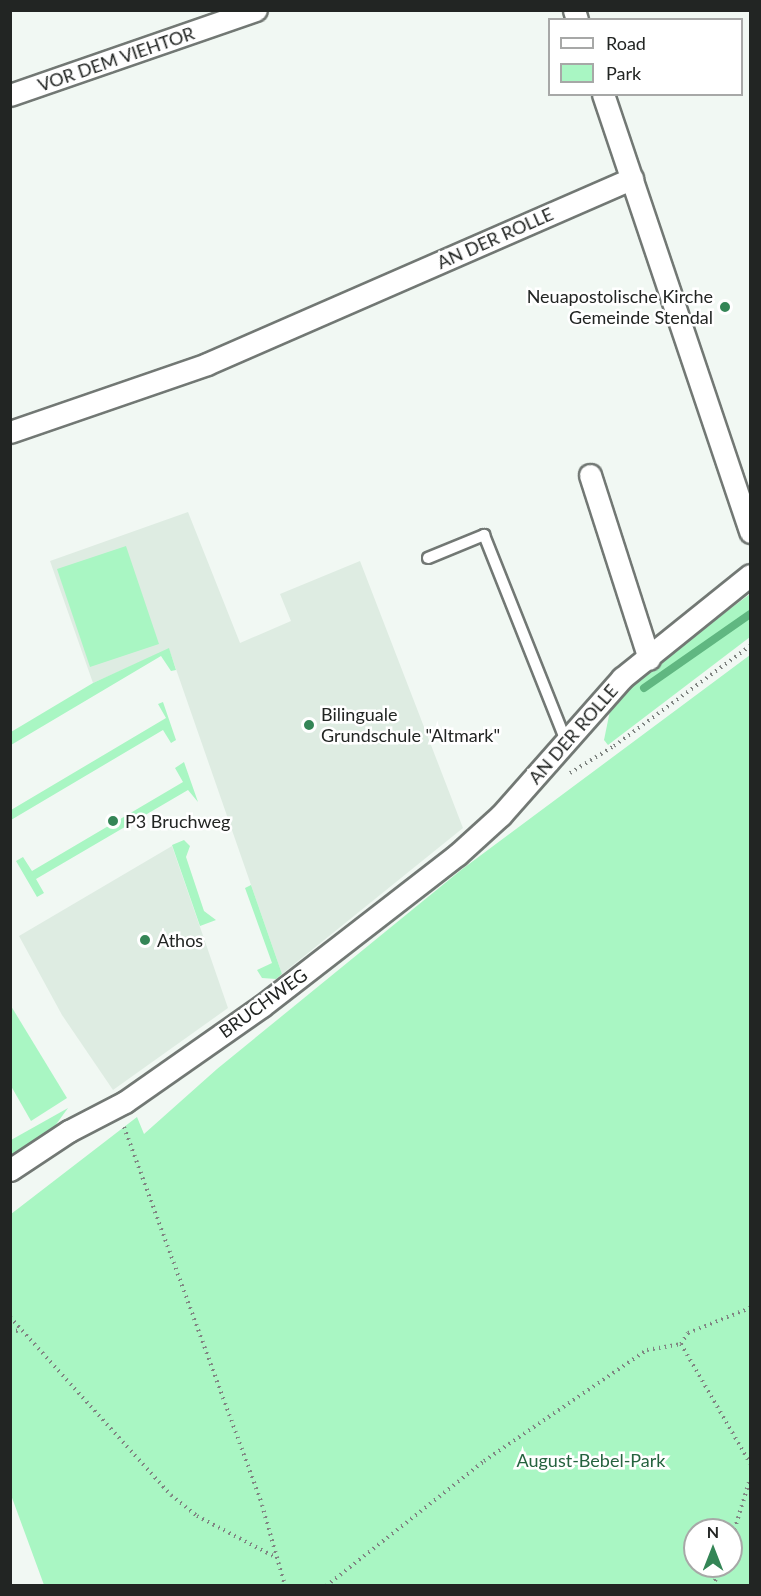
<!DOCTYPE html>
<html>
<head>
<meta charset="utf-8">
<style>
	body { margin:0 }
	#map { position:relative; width:761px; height:1596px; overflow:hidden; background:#f1f8f3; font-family:Lato,sans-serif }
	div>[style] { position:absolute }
	.built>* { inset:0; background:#deece2 }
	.green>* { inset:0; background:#a9f6c3 }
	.stream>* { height:8px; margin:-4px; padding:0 4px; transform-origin:4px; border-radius:4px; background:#60b781 }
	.path>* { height:4px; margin-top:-2px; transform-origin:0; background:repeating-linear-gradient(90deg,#808582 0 1.5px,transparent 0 6px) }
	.roads { filter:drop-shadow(2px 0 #727874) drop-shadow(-2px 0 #727874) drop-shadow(0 2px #727874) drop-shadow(0 -2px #727874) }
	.lane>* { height:10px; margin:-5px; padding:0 5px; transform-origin:5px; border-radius:5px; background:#fff }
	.street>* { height:21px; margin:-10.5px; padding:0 10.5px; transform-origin:10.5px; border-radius:10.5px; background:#fff }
	.dots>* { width:16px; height:16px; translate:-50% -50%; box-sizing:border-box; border:3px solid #fff; border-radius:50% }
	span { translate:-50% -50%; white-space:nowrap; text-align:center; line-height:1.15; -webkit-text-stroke:5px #fff; paint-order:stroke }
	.street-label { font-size:18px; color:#222523 }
	.poi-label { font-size:18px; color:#222523 }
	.right { translate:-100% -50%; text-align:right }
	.left { translate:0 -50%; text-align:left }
	.park-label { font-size:18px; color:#25633f }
	.frame { position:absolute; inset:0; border:12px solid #222523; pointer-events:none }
	.legend { position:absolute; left:548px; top:18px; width:195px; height:78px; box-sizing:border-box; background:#fff; border:2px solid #a7a8a7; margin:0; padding:8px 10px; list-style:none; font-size:18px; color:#222523 }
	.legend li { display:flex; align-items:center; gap:12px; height:30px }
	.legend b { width:30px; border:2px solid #a7a8a7 }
	.north { position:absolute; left:683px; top:1518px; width:60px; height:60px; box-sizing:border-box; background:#fff; border:2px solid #a7a8a7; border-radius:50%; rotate:0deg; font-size:16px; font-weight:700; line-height:24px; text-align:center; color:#222523 }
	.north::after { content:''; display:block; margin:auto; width:21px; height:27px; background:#348556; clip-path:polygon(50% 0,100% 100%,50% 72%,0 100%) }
</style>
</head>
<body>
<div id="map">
	<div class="built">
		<i style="clip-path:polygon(188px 512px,240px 643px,291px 621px,280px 594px,360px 561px,463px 828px,282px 974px,169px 649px,93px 683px,50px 561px)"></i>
		<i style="clip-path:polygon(172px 846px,228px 1008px,113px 1090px,62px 1015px,19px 936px)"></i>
	</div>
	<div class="green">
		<i style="clip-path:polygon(126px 546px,159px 644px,90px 667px,57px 569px)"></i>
		<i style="clip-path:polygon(750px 594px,750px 637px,608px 745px,604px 740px,613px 696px)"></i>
		<i style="clip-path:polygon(169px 648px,176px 670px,171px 671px,161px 656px,11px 745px,11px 732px,93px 683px)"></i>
		<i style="clip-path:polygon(evenodd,750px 655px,750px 1585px,44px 1585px,11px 1495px,11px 1214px,137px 1117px,144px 1134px,217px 1069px,461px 870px,750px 655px,695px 1530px,731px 1530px,731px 1566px,695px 1566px,695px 1530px)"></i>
		<i style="clip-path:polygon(163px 702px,176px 740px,171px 743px,163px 730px,11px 820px,11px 810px,166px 718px,158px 704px)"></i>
		<i style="clip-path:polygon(184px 762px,198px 802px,188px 790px,36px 879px,44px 893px,37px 897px,16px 861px,23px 857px,32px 871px,183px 782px,175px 768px)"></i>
		<i style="clip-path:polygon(184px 840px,190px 846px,186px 857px,204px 911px,216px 920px,200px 926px,172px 845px)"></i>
		<i style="clip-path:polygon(251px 885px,282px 974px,276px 979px,262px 978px,257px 970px,272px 963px,245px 888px)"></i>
		<i style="clip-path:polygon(11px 1006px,67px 1098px,31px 1121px,11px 1086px)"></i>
		<i style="clip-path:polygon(68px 1108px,52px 1130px,11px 1159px,11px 1140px)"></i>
	</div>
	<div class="stream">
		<i style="left:644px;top:688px;width:129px;rotate:-34.9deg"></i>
	</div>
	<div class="path">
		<i style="left:570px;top:773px;width:52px;rotate:-31.5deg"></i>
		<i style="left:614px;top:746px;width:169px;rotate:-36.3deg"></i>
		<i style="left:124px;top:1127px;width:402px;rotate:69.9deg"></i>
		<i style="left:262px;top:1505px;width:84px;rotate:74.1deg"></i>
		<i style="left:10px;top:1317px;width:240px;rotate:47.9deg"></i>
		<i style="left:171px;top:1495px;width:33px;rotate:39deg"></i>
		<i style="left:197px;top:1516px;width:90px;rotate:27.7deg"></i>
		<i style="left:10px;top:1332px;width:11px;rotate:-10deg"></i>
		<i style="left:681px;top:1344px;width:138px;rotate:59.9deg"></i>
		<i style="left:731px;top:1541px;width:65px;rotate:-73deg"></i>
		<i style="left:326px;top:1586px;width:201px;rotate:-38.3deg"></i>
		<i style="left:484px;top:1461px;width:197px;rotate:-34.3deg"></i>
		<i style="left:647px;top:1350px;width:35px;rotate:-10deg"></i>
		<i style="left:681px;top:1344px;width:13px;rotate:-58deg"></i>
		<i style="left:688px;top:1333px;width:67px;rotate:-22deg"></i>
		<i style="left:712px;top:1586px;width:23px;rotate:-61deg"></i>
	</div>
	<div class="roads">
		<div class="lane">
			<i style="left:428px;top:558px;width:61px;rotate:-22.3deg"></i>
			<i style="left:484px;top:535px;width:225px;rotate:68.3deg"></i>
		</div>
		<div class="street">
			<i style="left:574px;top:10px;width:10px;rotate:73deg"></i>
			<i style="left:603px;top:94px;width:462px;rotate:71.4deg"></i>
			<i style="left:10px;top:95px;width:260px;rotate:-19.1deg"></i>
			<i style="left:10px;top:432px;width:208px;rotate:-19deg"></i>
			<i style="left:207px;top:364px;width:464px;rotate:-23.6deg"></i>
			<i style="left:590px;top:475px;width:193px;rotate:72.2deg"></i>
			<i style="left:10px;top:1170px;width:71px;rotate:-33.5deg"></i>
			<i style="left:69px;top:1131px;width:63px;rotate:-27.4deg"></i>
			<i style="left:125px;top:1102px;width:167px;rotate:-35deg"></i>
			<i style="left:262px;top:1006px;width:247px;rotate:-37.8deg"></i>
			<i style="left:457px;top:855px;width:59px;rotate:-42.3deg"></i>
			<i style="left:501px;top:815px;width:183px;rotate:-48.5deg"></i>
			<i style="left:622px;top:678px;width:164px;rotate:-38.8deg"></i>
		</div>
	</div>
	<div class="dots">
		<i style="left:725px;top:307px;background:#348556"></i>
		<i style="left:309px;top:725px;background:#348556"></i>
		<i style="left:113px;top:821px;background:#348556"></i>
		<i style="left:145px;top:940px;background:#348556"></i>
	</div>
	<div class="street-label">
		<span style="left:116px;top:59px;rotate:-19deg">VOR DEM VIEHTOR</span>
		<span style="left:495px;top:238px;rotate:-24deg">AN DER ROLLE</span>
		<span style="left:573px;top:734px;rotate:-49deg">AN DER ROLLE</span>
		<span style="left:263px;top:1003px;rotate:-36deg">BRUCHWEG</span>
	</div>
	<div class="poi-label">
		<span class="right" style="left:713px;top:307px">Neuapostolische Kirche<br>Gemeinde Stendal</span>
		<span class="left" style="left:321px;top:725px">Bilinguale<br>Grundschule "Altmark"</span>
		<span class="left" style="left:125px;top:821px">P3 Bruchweg</span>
		<span class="left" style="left:157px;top:940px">Athos</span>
	</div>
	<div class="park-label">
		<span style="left:591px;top:1460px">August-Bebel-Park</span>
	</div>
	<div class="frame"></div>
	<ul class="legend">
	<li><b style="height:8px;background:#fff"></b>Road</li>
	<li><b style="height:16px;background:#a9f6c3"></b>Park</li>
	</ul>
	<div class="north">N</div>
</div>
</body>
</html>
